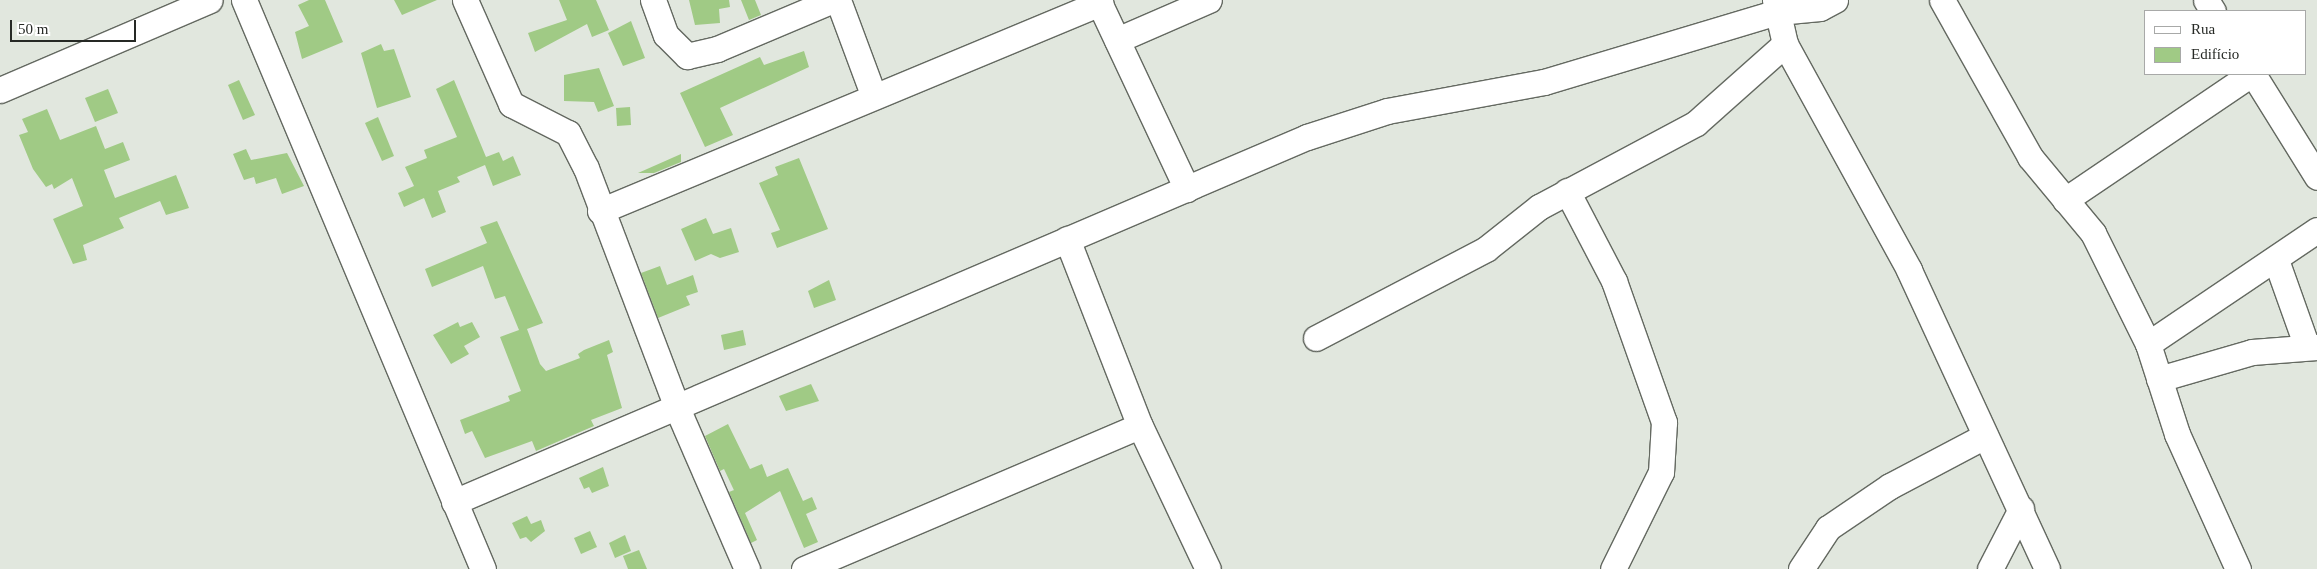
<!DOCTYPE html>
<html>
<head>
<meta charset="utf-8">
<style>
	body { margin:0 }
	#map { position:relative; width:2317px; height:569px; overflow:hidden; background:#e1e7de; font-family:Georgia,serif }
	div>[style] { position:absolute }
	.building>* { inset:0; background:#a0ca85 }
	.roads { filter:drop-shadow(1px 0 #646961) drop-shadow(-1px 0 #646961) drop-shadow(0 1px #646961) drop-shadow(0 -1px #646961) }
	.minor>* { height:25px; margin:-12.5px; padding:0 12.5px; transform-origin:12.5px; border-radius:12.5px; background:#fff }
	span { translate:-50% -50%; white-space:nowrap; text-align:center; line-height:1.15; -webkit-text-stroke:4.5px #fff; paint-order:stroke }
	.legend { position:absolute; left:2144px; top:10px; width:162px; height:65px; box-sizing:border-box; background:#fff; border:1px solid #a8a9a8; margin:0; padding:6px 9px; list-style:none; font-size:15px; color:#262925 }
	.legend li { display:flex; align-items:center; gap:10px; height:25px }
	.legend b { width:25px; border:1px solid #a8a9a8 }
	.scale { position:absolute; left:10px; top:20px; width:126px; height:22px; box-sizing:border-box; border:2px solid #262925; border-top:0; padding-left:6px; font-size:15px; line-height:18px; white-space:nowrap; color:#262925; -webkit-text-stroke:4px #fff; paint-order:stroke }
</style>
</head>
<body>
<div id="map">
	<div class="building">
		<i style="clip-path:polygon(309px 0,325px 0,343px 42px,302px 59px,295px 32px,309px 26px,298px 5px)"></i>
		<i style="clip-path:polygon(394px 0,437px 0,402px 15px)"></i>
		<i style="clip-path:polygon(559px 0,596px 0,609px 30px,592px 37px,587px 24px,535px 52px,528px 33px,567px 20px)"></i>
		<i style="clip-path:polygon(689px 0,729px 0,730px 7px,719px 9px,720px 23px,695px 25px)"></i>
		<i style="clip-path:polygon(741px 0,755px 0,761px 15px,749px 20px)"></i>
		<i style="clip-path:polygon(631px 21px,645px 58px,623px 66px,608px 33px)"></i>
		<i style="clip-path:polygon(381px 44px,384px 51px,394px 49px,411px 97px,377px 108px,361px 53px)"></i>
		<i style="clip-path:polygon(804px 51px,809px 67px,720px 108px,733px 135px,705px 147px,680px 93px,760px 57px,764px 65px)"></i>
		<i style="clip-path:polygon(599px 68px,614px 106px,598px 112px,594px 102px,564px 101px,564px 75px)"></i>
		<i style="clip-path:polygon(239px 80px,255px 115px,243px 120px,228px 85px)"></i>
		<i style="clip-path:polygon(454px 80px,486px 157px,499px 152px,503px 161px,513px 156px,521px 175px,493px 186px,485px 165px,457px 177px,460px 182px,438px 191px,446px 212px,432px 218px,424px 198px,404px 207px,398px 193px,414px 186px,405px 167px,427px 158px,424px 150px,457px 137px,436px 89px)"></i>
		<i style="clip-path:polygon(108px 89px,118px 113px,95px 122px,85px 98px)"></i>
		<i style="clip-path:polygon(630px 107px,631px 125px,617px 126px,616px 108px)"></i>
		<i style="clip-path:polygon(47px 109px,60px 140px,96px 126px,105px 149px,123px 142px,130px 160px,104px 170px,115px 198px,176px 175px,189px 208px,166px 215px,160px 201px,119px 218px,124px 228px,83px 245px,87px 260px,73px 264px,53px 219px,83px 206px,72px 178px,54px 189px,52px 184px,46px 187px,33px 169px,19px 135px,28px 132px,22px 119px)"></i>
		<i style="clip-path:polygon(378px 117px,394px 156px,382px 161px,365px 123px)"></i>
		<i style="clip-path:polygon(246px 149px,251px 160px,287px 153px,304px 186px,282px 194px,276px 178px,256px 184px,254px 177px,244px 180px,233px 154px)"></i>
		<i style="clip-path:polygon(681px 154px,681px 162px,654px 173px,638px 173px)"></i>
		<i style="clip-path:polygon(799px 158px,828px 229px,777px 248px,771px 233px,780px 230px,759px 183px,778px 175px,775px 167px)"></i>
		<i style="clip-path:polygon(706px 218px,713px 234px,731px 228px,739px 252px,720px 258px,711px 254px,695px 261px,681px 229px)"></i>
		<i style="clip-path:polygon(497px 221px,543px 323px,527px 329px,540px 364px,546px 371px,580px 358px,578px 354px,584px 350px,609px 340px,613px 352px,607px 355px,622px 408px,591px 420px,594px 426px,536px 451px,532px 441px,485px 458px,472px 431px,465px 434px,460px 420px,510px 401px,508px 396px,521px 391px,500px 337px,519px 330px,505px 296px,495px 299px,483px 266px,432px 287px,425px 269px,487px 243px,480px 227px)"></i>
		<i style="clip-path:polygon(660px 266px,667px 285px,693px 275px,698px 292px,686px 296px,690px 305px,658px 318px,641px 273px)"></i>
		<i style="clip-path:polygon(829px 280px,836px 300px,814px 308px,808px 291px)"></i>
		<i style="clip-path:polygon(458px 322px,460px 327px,472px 322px,480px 337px,464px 346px,469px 354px,451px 364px,433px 335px)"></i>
		<i style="clip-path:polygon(743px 330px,746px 345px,724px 350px,721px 335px)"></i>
		<i style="clip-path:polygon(811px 384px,819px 401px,786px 411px,779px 396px)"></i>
		<i style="clip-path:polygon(728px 424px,750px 469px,762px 464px,767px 477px,788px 468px,803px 501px,812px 497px,817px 509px,806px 514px,818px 542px,804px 548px,780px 491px,745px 513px,757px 540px,751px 543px,729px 492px,734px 490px,739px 501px,724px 469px,720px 471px,705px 436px)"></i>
		<i style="clip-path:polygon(603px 467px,609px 486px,592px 493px,589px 487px,584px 489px,579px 478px)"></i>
		<i style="clip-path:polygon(527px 516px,531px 524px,541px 520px,545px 531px,531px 542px,526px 537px,520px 539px,512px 523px)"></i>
		<i style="clip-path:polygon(590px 531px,597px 547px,581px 554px,574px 538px)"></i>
		<i style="clip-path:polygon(625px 535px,631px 551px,615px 558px,609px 543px)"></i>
		<i style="clip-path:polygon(639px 550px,647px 569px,628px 569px,623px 556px)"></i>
	</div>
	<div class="roads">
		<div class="minor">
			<i style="left:244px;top:0;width:617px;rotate:67.22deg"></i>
			<i style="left:465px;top:0;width:114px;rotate:66.1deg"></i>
			<i style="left:511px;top:104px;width:64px;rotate:27deg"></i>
			<i style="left:568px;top:133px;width:39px;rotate:63deg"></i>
			<i style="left:586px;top:168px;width:257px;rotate:69.2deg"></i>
			<i style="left:677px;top:408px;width:176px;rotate:66.5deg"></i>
			<i style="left:653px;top:0;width:37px;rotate:70deg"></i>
			<i style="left:666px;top:35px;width:30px;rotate:45deg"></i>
			<i style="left:687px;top:56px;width:31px;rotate:-13deg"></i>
			<i style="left:717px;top:49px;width:126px;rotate:-22.9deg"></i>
			<i style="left:838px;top:0;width:103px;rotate:69.6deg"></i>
			<i style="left:1098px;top:0;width:209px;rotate:64.8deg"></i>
			<i style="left:1775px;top:0;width:45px;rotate:77.2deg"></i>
			<i style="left:1785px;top:44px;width:258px;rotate:61.2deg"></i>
			<i style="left:1909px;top:270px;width:329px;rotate:65.2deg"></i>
			<i style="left:1942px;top:0;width:180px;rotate:60.7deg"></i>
			<i style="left:2030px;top:157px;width:99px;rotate:50.3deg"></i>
			<i style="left:2093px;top:233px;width:124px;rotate:63.6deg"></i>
			<i style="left:2148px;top:344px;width:95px;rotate:72.1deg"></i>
			<i style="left:2177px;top:434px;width:148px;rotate:65.7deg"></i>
			<i style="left:2206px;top:0;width:13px;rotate:58deg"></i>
			<i style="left:1117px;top:40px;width:100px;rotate:-23.5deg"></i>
			<i style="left:2253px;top:74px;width:121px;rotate:58.1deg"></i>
			<i style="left:0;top:90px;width:228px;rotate:-23.2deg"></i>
			<i style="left:1567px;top:191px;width:102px;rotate:62.4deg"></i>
			<i style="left:1614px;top:281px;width:150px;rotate:70.5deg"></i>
			<i style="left:1664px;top:422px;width:50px;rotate:93.4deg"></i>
			<i style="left:1661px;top:472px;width:108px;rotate:116.3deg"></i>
			<i style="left:2065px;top:200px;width:225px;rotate:-34.1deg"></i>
			<i style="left:600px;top:211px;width:542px;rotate:-22.59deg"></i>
			<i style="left:1067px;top:239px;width:201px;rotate:68.7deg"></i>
			<i style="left:1140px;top:426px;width:158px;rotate:64.6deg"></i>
			<i style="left:2276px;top:260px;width:92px;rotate:70.4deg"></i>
			<i style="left:1316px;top:338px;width:192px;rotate:-27.6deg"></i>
			<i style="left:1486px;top:249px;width:68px;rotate:-38.4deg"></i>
			<i style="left:1539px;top:207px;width:178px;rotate:-28.1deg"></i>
			<i style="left:1696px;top:123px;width:119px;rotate:-41.6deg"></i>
			<i style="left:2148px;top:344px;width:204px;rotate:-34deg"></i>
			<i style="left:2159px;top:379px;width:97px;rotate:-16.2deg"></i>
			<i style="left:2252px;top:352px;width:65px;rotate:-4.4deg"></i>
			<i style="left:454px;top:502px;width:928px;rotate:-23.17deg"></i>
			<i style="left:1307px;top:137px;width:84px;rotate:-18deg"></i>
			<i style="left:1387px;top:111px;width:160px;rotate:-10.5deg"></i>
			<i style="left:1544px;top:82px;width:244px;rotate:-16.7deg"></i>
			<i style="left:1778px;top:12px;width:42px;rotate:-5.4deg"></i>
			<i style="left:1820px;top:8px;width:17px;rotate:-28deg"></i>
			<i style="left:804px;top:569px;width:365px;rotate:-23.1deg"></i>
			<i style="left:1801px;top:569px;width:49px;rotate:-56.6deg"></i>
			<i style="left:1828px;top:528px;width:75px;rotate:-34.1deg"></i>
			<i style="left:1890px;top:486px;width:107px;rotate:-27.8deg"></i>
			<i style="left:1990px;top:569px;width:68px;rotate:-62.7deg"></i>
		</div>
	</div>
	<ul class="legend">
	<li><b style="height:6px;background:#fff"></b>Rua</li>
	<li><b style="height:14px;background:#a0ca85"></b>Edifício</li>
	</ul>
	<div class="scale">50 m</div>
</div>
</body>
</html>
